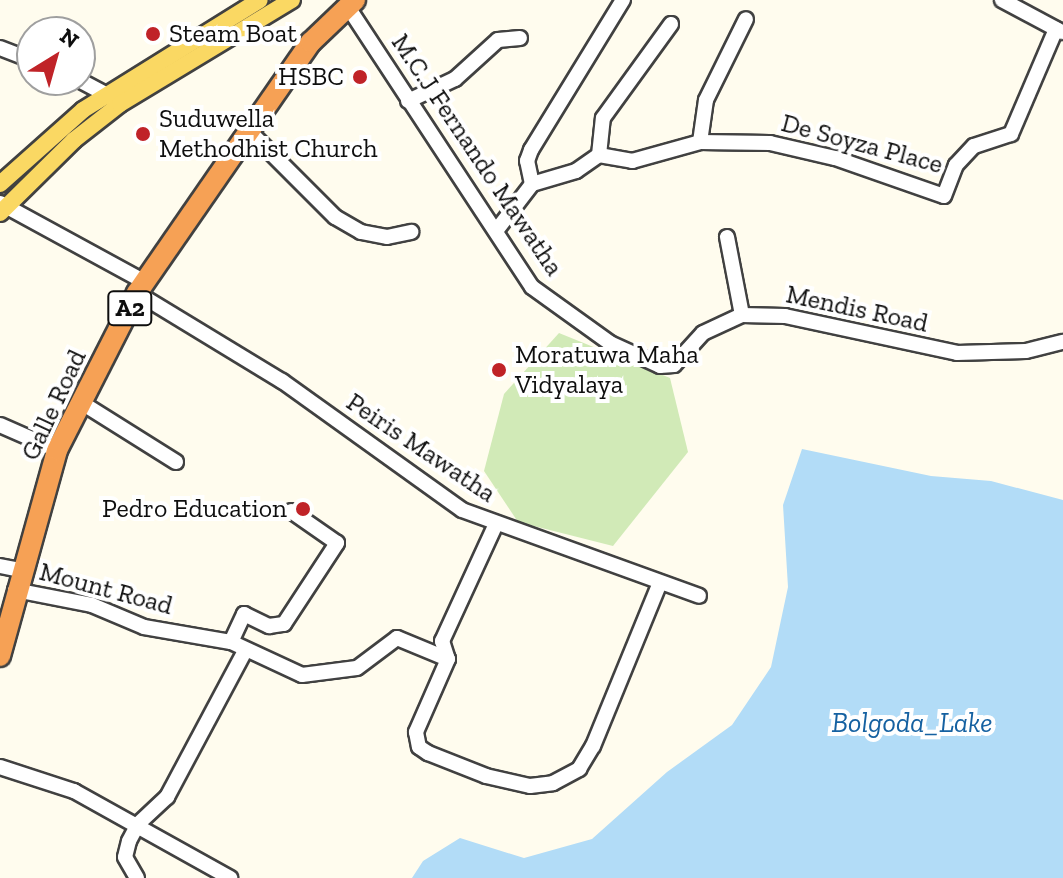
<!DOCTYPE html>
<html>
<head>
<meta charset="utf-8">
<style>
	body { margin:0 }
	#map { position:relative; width:1063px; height:878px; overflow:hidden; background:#fffcee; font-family:"Zilla Slab",serif }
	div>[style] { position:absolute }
	.green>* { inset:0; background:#d1eab7 }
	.water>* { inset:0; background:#b2dcf7 }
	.roads { filter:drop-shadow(2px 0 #414141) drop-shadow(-2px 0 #414141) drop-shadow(0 2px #414141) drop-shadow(0 -2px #414141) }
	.minor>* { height:14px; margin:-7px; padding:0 7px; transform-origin:7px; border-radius:7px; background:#fff }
	.major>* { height:16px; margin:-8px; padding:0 8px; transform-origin:8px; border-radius:8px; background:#fad863 }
	.highway>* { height:20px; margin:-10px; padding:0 10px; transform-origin:10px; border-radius:10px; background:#f6a155 }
	.dots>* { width:22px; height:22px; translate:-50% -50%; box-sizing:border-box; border:4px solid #fff; border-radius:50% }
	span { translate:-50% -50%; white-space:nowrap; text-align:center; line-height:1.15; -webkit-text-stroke:8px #fff; paint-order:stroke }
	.shield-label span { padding:2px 6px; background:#fff; border:2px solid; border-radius:6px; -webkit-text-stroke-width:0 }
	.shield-label { font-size:24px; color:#0e0e0e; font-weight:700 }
	.poi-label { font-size:26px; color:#0e0e0e }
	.left { translate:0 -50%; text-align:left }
	.right { translate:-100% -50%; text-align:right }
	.street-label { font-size:26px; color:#0e0e0e }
	.water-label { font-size:28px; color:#1561a1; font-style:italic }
	.north { position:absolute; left:16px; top:16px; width:80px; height:80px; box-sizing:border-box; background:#fff; border:2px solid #9f9f9f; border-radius:50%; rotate:37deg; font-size:22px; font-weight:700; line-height:32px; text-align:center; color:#0e0e0e }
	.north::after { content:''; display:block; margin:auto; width:28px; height:36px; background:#c02328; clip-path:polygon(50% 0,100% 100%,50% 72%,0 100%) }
</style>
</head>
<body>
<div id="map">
	<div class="green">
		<i style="clip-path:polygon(559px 333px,670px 378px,688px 452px,613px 546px,518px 522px,484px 471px,504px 394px)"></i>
	</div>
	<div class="water">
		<i style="clip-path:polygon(802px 449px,931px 476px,991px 481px,1063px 500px,1063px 878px,412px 878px,423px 861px,460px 838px,524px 858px,592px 839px,667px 772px,732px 725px,771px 667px,788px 587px,783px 505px)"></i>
	</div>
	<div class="roads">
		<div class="minor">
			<i style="left:1002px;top:0;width:68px;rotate:28.1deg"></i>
			<i style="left:348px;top:7px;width:335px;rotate:56.7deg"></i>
			<i style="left:532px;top:287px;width:96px;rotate:35.7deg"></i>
			<i style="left:610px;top:343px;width:55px;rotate:24.7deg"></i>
			<i style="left:660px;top:366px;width:14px;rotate:-4deg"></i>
			<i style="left:674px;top:365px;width:43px;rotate:-47.8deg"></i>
			<i style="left:703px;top:333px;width:43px;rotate:-24.8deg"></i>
			<i style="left:742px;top:315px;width:43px;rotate:1.3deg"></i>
			<i style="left:785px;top:316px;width:176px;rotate:12.1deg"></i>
			<i style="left:957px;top:353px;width:69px;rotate:-1.7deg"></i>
			<i style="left:1026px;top:351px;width:38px;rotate:-14deg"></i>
			<i style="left:0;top:48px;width:34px;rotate:21deg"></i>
			<i style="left:79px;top:80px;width:40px;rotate:28deg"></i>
			<i style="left:408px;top:101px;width:52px;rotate:-25.1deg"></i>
			<i style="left:455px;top:79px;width:58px;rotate:-42.2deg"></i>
			<i style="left:498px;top:40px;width:22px;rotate:-5deg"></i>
			<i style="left:248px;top:130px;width:123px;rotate:45deg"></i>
			<i style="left:335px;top:217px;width:30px;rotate:30deg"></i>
			<i style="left:361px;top:232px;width:26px;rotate:11deg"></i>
			<i style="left:387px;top:237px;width:25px;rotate:-12deg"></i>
			<i style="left:700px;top:142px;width:42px;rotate:-81.9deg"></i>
			<i style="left:706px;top:100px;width:90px;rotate:-63.7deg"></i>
			<i style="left:599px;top:155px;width:37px;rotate:-84deg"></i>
			<i style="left:603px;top:118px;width:116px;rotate:-54.1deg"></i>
			<i style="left:532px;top:184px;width:24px;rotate:-102deg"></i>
			<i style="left:527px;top:161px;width:12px;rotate:-70deg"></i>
			<i style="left:531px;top:150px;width:176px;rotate:-58.5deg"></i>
			<i style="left:0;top:203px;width:165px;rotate:28.6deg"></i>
			<i style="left:496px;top:231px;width:59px;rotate:-52.5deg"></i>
			<i style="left:532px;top:184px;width:46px;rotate:-16.5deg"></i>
			<i style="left:576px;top:171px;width:28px;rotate:-35deg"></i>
			<i style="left:599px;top:155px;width:34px;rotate:10deg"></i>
			<i style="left:632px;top:161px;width:71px;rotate:-15.6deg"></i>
			<i style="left:700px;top:142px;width:70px;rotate:0.8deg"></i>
			<i style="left:770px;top:143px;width:67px;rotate:13deg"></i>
			<i style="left:835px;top:158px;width:115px;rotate:19.2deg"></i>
			<i style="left:944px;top:196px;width:33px;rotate:-69deg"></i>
			<i style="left:956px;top:165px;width:26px;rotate:-47deg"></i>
			<i style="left:974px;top:146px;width:39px;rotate:-18deg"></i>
			<i style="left:1011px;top:134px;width:114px;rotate:-66.8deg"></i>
			<i style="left:727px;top:237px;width:79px;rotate:79.1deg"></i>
			<i style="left:137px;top:293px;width:170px;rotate:31.3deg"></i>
			<i style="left:282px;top:381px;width:221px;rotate:35.6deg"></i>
			<i style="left:462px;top:510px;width:252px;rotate:19.9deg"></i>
			<i style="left:82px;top:403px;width:111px;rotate:32.1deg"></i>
			<i style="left:0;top:425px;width:62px;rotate:23.7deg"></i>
			<i style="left:495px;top:526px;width:127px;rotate:114.7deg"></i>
			<i style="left:442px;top:641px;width:19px;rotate:72deg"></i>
			<i style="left:448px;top:659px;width:80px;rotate:113.7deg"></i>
			<i style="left:416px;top:732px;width:15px;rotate:79deg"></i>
			<i style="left:419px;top:747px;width:11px;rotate:34deg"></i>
			<i style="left:428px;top:753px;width:62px;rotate:21.6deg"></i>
			<i style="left:486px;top:776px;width:45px;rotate:12.8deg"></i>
			<i style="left:530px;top:786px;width:23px;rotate:-7deg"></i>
			<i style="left:553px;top:783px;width:30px;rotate:-28deg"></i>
			<i style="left:579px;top:769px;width:27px;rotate:-59deg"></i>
			<i style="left:593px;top:746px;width:176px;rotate:-67.7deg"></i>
			<i style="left:0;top:566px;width:20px;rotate:11deg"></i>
			<i style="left:15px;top:590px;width:78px;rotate:11deg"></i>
			<i style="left:92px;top:605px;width:56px;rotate:22.9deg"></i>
			<i style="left:144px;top:627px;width:88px;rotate:9.8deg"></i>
			<i style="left:231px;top:642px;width:78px;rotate:24.9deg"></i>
			<i style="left:302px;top:675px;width:55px;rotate:-7.3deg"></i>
			<i style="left:357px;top:668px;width:50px;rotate:-36.9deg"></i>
			<i style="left:397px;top:638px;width:55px;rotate:22.4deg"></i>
			<i style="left:231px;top:642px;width:31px;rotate:-65deg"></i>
			<i style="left:244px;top:614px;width:28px;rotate:26deg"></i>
			<i style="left:269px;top:626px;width:15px;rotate:-8deg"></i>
			<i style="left:284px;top:624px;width:97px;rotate:-56.8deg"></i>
			<i style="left:337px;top:543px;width:56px;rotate:-145.2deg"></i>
			<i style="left:0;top:767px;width:78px;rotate:18deg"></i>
			<i style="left:74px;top:791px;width:179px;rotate:29.1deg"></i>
			<i style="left:137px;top:878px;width:24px;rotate:-120deg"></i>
			<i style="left:125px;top:857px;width:16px;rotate:-76deg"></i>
			<i style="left:129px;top:841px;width:19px;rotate:-62deg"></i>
			<i style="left:138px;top:824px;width:40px;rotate:-43deg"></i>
			<i style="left:167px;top:797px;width:166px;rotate:-61.9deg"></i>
		</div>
		<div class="major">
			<i style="left:0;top:184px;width:111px;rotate:-41.7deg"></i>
			<i style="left:83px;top:110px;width:208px;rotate:-31.9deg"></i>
			<i style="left:0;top:213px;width:104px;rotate:-44.6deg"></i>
			<i style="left:74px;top:140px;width:58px;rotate:-38deg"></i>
			<i style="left:120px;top:104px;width:201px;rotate:-31.2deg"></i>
		</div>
		<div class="highway">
			<i style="left:0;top:656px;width:214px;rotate:-74.5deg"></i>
			<i style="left:57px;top:450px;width:176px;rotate:-63deg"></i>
			<i style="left:137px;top:293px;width:305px;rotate:-55.3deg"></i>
			<i style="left:311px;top:42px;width:61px;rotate:-43.7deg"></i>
		</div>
	</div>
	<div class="dots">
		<i style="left:153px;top:34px;background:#c02328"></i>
		<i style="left:360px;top:77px;background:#c02328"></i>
		<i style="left:143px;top:134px;background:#c02328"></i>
		<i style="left:499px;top:370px;background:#c02328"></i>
		<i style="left:303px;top:509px;background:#c02328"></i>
	</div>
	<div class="shield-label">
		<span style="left:130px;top:308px">A2</span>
	</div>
	<div class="poi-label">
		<span class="left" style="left:169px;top:34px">Steam Boat</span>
		<span class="right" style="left:344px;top:77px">HSBC</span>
		<span class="left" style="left:159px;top:134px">Suduwella<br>Methodhist Church</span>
		<span class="left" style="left:515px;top:370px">Moratuwa Maha<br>Vidyalaya</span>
		<span class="right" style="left:287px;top:509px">Pedro Education</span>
	</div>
	<div class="street-label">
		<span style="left:862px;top:144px;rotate:15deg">De Soyza Place</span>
		<span style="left:477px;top:155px;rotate:56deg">M.C.J Fernando Mawatha</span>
		<span style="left:857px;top:309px;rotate:12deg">Mendis Road</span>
		<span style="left:54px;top:405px;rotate:-65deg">Galle Road</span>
		<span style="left:421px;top:448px;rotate:34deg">Peiris Mawatha</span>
		<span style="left:106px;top:589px;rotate:15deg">Mount Road</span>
	</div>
	<div class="water-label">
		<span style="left:912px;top:723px">Bolgoda_Lake</span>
	</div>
	<div class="north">N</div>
</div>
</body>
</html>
